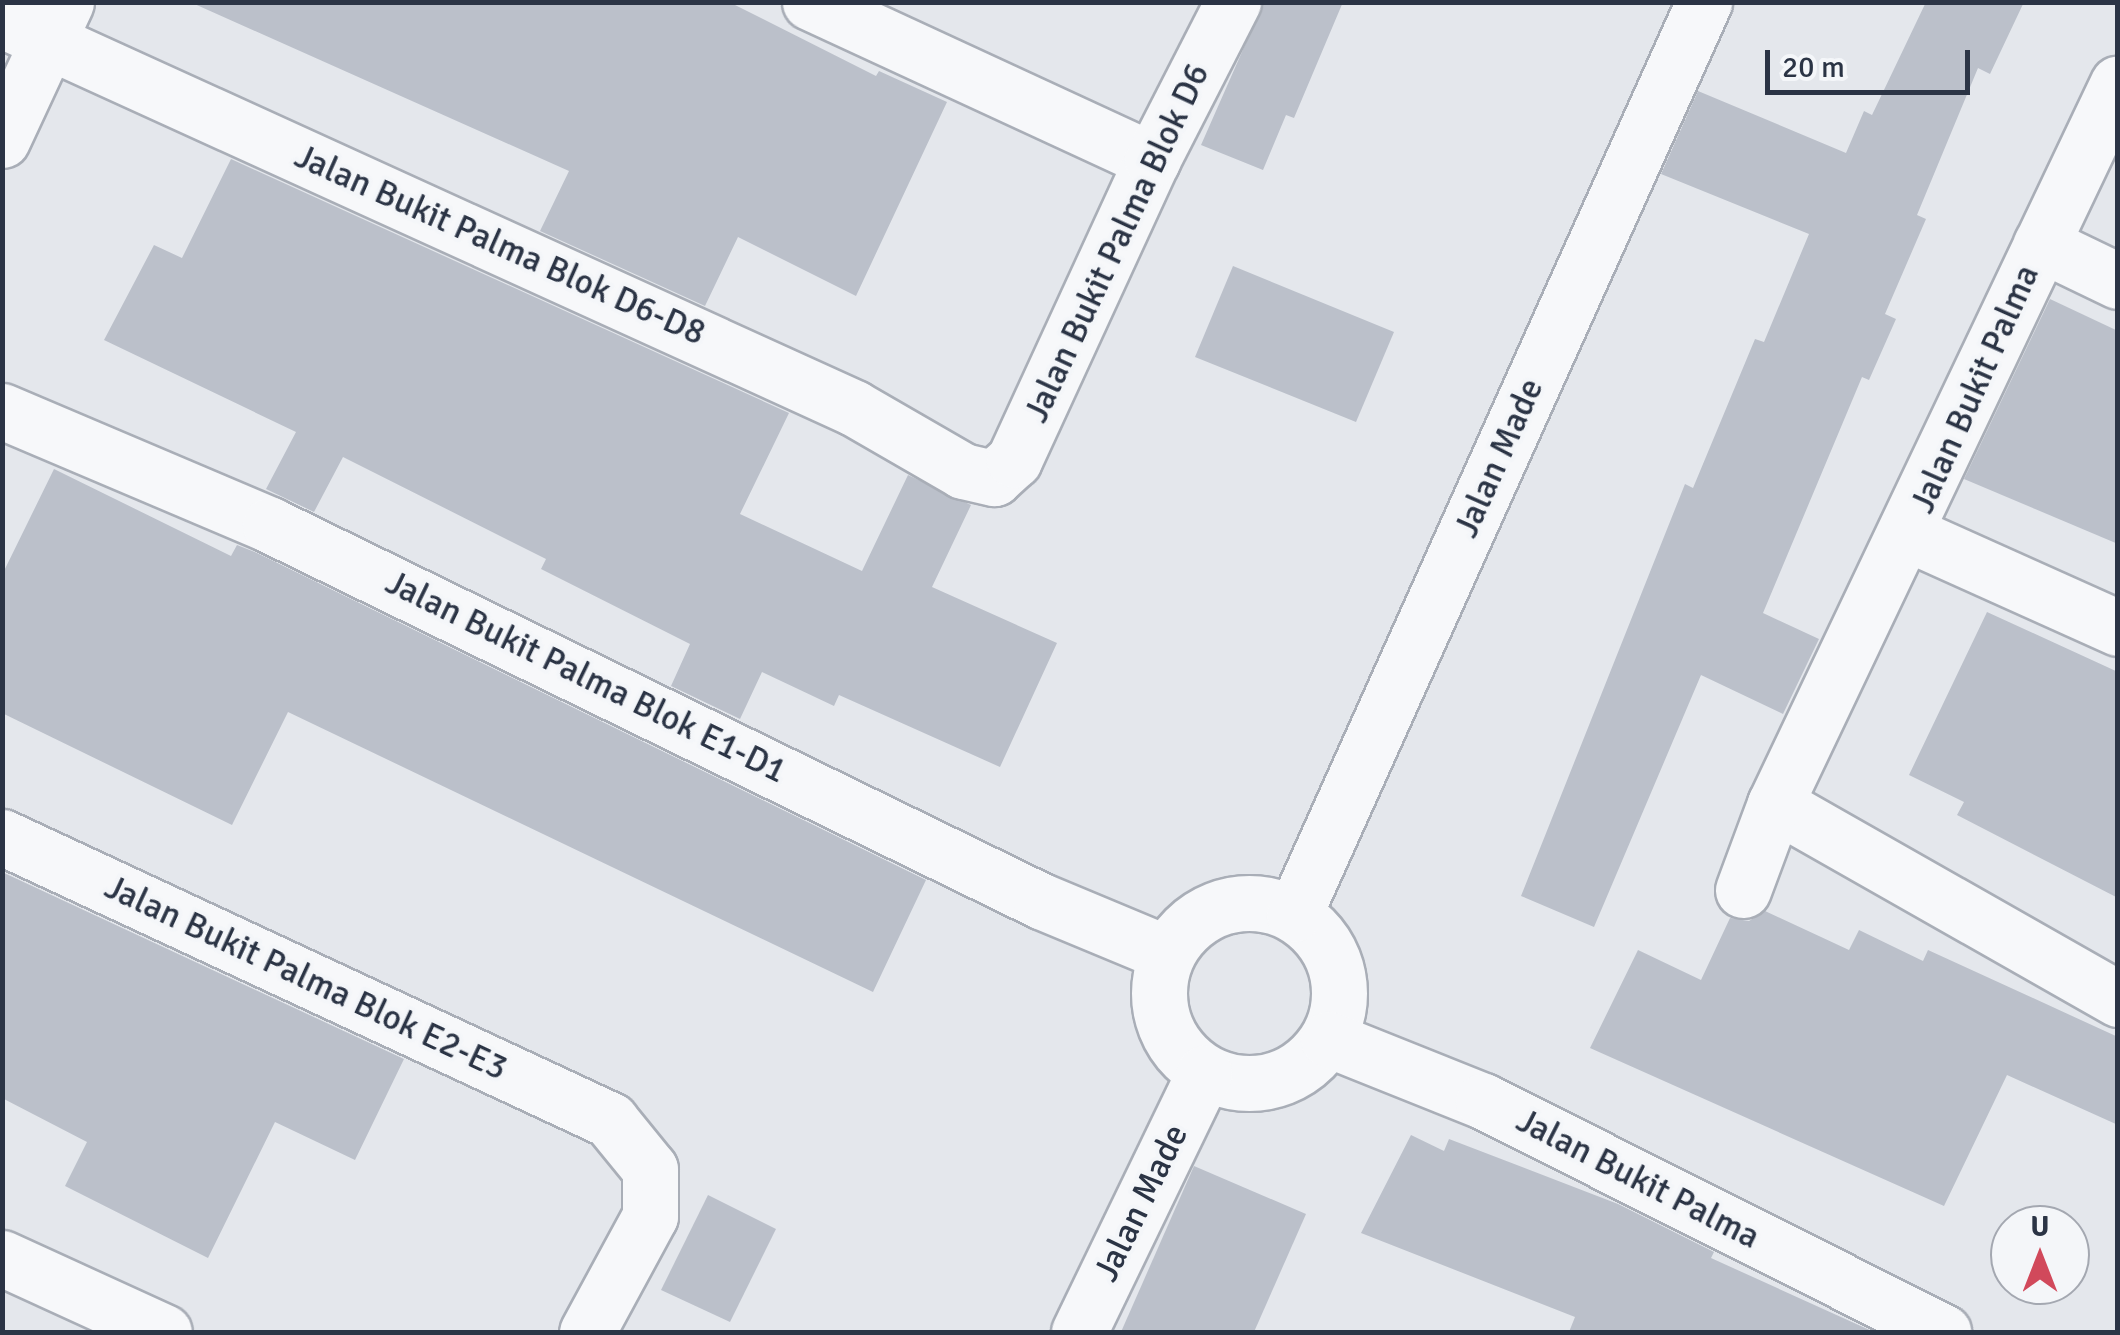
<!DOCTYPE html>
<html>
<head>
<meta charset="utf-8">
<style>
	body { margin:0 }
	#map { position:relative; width:2120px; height:1335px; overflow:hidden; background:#e4e7ec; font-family:Signika,sans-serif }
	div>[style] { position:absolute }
	.building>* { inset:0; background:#bbc0ca }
	.roads { filter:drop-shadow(2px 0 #a9aeb7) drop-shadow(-2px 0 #a9aeb7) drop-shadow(0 2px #a9aeb7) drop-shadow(0 -2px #a9aeb7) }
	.minor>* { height:55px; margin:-27.5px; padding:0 27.5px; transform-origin:27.5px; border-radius:27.5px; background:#f7f8fa }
	.minor>.ring { margin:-27.5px; padding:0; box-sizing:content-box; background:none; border:55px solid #f7f8fa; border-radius:50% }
	span { translate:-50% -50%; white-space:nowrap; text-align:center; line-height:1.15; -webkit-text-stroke:8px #f4f6f9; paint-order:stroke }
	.street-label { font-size:35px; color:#2b3445 }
	.frame { position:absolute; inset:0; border:5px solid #2b3445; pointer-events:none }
	.north { position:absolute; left:1990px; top:1205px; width:100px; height:100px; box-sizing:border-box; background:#f4f6f9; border:2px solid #a4a8b1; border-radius:50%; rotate:0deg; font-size:28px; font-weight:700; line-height:40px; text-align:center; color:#2b3445 }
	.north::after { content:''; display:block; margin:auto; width:35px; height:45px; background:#d1495b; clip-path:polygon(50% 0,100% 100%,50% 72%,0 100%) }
	.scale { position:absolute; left:1765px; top:50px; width:205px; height:45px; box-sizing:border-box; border:5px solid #2b3445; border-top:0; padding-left:12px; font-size:30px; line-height:35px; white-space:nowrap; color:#2b3445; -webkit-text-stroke:8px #f4f6f9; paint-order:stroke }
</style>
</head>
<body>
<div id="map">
	<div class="building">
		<i style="clip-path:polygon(190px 2px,729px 2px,876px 76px,879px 71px,947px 102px,856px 296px,738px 237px,705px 306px,540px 231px,569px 171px)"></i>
		<i style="clip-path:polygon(1264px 2px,1343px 2px,1294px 118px,1286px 115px,1263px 170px,1201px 145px)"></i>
		<i style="clip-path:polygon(1926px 2px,2024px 2px,1990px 74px,1978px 68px,1917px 215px,1926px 219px,1885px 314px,1896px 319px,1869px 380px,1862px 377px,1763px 613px,1819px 639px,1783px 714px,1701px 675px,1594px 927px,1521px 896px,1685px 484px,1693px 488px,1755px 339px,1764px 342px,1809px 234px,1661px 174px,1698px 91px,1846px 153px,1864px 111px,1872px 115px)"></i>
		<i style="clip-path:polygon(231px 159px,789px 413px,740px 514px,862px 571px,908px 475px,971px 505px,932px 587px,1057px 643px,1000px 767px,839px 695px,834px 706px,762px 672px,740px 719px,671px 686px,690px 644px,541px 569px,546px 559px,343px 457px,314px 512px,266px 489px,296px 432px,104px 340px,154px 245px,182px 258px)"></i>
		<i style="clip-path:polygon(1233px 266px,1394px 332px,1356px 422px,1195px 357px)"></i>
		<i style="clip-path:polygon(2050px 299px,2118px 331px,2118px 544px,1964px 479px)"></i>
		<i style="clip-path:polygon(54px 469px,231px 556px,237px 545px,257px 553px,926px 880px,873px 992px,288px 712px,232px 825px,2px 713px,2px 575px)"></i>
		<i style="clip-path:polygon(1987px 612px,2118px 672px,2118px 898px,1957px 815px,1964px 802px,1909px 775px)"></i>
		<i style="clip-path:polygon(2px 872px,404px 1059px,355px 1160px,275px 1122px,208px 1258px,65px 1186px,87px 1142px,2px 1098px)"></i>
		<i style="clip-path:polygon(1765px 911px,1849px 950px,1859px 930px,1923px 961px,1928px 950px,2118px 1037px,2118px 1125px,2007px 1075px,1944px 1206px,1590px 1048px,1638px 950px,1701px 980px,1730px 918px,1749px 921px)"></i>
		<i style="clip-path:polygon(1411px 1135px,1444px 1151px,1449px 1139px,1618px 1204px,1714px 1252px,1711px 1258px,1874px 1332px,1569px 1332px,1575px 1317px,1361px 1233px)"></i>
		<i style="clip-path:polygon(1194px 1166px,1306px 1214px,1254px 1332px,1121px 1332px)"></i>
		<i style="clip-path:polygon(708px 1195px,776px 1229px,730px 1322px,661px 1290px)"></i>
	</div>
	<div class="roads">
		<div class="minor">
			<i style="left:810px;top:2px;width:377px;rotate:24.8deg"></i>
			<i style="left:2px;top:20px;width:936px;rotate:24.48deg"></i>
			<i style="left:854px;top:408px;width:126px;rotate:30deg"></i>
			<i style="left:963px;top:471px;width:32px;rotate:13deg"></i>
			<i style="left:994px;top:478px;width:27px;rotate:-42deg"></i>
			<i style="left:1014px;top:460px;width:330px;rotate:-65.3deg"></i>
			<i style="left:1152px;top:160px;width:178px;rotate:-62.9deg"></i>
			<i style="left:2px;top:140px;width:152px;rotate:-65.1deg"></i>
			<i style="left:2041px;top:244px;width:85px;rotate:25.7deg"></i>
			<i style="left:2px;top:411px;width:291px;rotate:23deg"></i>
			<i style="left:270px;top:525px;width:858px;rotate:26deg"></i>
			<i style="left:1041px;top:901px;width:135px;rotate:22.6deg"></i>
			<i style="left:1909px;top:534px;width:229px;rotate:24.2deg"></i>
			<i style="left:1775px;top:804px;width:395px;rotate:29.6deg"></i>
			<i style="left:2px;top:837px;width:671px;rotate:24.96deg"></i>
			<i style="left:610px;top:1120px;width:63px;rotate:50.8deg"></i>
			<i style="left:650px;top:1169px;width:47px;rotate:90deg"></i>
			<i style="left:650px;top:1216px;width:132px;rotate:118.5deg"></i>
			<i style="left:1743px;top:890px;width:92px;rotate:-69.6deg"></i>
			<i style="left:1775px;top:804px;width:798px;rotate:-64.56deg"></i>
			<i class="ring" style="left:1159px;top:903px;width:125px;height:125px"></i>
			<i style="left:1294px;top:914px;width:1000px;rotate:-65.79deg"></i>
			<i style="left:1328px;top:1039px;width:167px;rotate:21.8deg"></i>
			<i style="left:1483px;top:1101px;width:515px;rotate:26.66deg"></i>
			<i style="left:2px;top:1258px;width:178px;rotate:24.6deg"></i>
			<i style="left:1079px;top:1332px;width:288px;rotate:-64.2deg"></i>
		</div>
	</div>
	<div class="street-label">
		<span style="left:1117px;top:243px;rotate:-65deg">Jalan Bukit Palma Blok D6</span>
		<span style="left:500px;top:245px;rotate:24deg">Jalan Bukit Palma Blok D6-D8</span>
		<span style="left:1975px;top:389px;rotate:-66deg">Jalan Bukit Palma</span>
		<span style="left:1499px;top:458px;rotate:-66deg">Jalan Made</span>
		<span style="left:586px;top:677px;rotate:26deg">Jalan Bukit Palma Blok E1-D1</span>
		<span style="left:306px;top:978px;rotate:25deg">Jalan Bukit Palma Blok E2-E3</span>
		<span style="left:1638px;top:1179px;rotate:27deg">Jalan Bukit Palma</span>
		<span style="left:1141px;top:1203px;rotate:-64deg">Jalan Made</span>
	</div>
	<div class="frame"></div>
	<div class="north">U</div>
	<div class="scale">20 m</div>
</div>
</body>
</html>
